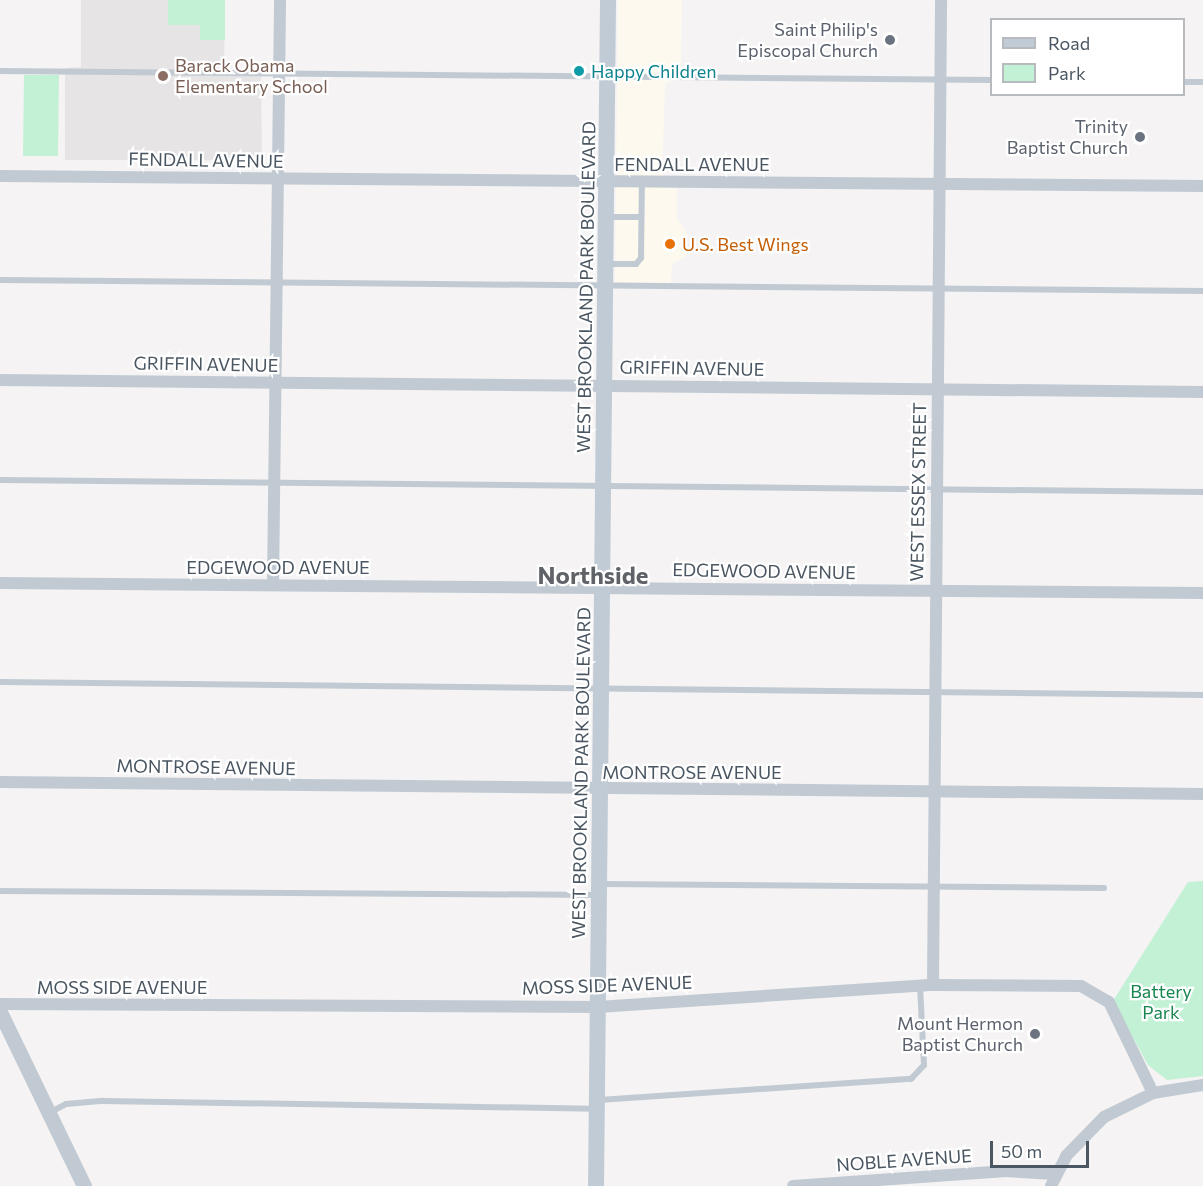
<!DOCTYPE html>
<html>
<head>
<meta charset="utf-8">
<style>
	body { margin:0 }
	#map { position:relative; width:1203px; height:1186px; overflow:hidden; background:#f5f3f3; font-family:Commissioner,sans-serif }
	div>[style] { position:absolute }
	.commercial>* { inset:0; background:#fdf9ef }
	.education>* { inset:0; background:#e6e4e5 }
	.green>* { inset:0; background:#c3f1d5 }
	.service>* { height:6px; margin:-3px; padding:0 3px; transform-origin:3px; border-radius:3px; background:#c1cad2 }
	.minor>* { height:12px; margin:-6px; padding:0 6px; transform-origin:6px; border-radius:6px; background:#c1cad2 }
	.tertiary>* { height:15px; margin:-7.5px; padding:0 7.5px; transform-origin:7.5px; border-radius:7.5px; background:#c1cad2 }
	.secondary>* { height:16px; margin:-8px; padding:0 8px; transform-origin:8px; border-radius:8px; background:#c1cbd6 }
	.dots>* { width:16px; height:16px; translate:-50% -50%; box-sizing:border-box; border:3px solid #fff; border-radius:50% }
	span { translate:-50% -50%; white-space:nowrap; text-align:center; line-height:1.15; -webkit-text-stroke:4.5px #fff; paint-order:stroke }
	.worship-label { font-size:18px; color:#5b616d }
	.right { translate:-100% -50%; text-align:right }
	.education-label { font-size:18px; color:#785e54 }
	.left { translate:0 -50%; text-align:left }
	.culture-label { font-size:18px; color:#0d838f }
	.street-label { font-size:18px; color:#4a5661 }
	.food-label { font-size:18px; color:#c56008 }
	.park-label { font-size:18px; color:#17864f }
	.district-label { font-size:24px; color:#5f6368; font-weight:700 }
	.legend { position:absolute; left:990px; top:18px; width:195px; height:78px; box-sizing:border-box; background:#fff; border:2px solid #b7bbc0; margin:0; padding:8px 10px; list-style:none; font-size:18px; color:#4a5661 }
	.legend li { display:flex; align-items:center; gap:12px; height:30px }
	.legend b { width:30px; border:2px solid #b7bbc0 }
	.scale { position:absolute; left:990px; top:1141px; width:99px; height:27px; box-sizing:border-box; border:3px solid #4a5661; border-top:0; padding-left:8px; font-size:18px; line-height:21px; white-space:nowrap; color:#4a5661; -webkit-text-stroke:4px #fff; paint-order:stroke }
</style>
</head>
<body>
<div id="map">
	<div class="commercial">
		<i style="clip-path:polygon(618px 0,682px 0,681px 75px,665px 84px,662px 186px,677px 185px,677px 219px,687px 233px,686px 256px,672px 264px,671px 283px,615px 282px)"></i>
	</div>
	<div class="education">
		<i style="clip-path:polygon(81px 0,225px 0,224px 71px,261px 72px,262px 160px,65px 160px,65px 68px,81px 67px)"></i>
	</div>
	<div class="green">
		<i style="clip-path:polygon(168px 0,225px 0,225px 40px,200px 40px,200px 25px,168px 25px)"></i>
		<i style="clip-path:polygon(24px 75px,59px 75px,58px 156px,23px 156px)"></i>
		<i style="clip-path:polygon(1203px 881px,1203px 1076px,1167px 1080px,1148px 1065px,1113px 1001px,1188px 882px)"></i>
	</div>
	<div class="service">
		<i style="left:0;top:71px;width:992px;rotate:0.52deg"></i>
		<i style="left:1184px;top:82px;width:19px"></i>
		<i style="left:606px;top:217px;width:35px"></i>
		<i style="left:606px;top:264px;width:30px"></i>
		<i style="left:636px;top:264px;width:8px;rotate:-50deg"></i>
		<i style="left:641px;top:258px;width:77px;rotate:-89.3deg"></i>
		<i style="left:0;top:280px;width:1203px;rotate:0.52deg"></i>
		<i style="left:0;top:480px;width:1203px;rotate:0.57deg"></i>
		<i style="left:0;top:682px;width:1203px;rotate:0.62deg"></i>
		<i style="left:600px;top:884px;width:504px;rotate:0.45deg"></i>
		<i style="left:0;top:891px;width:599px;rotate:0.38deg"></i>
		<i style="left:599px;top:1100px;width:313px;rotate:-3.9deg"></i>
		<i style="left:911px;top:1079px;width:19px;rotate:-47deg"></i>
		<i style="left:924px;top:1065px;width:79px;rotate:-92.9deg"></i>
		<i style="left:49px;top:1113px;width:19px;rotate:-28deg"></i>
		<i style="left:66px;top:1104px;width:37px;rotate:-5deg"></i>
		<i style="left:103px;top:1101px;width:491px;rotate:0.9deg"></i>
	</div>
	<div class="minor">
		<i style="left:0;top:176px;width:1203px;rotate:0.48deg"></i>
		<i style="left:0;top:380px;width:1203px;rotate:0.57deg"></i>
		<i style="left:0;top:583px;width:1203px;rotate:0.48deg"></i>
		<i style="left:273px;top:585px;width:585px;rotate:-89.31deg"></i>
		<i style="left:0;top:782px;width:1203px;rotate:0.57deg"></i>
		<i style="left:933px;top:985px;width:985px;rotate:-89.53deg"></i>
		<i style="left:0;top:1004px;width:598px;rotate:0.29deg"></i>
		<i style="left:598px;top:1007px;width:336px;rotate:-3.8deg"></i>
		<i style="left:933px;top:985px;width:148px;rotate:0.4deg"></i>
		<i style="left:1081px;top:986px;width:32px;rotate:30deg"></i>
		<i style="left:1109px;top:1002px;width:101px;rotate:64.2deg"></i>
		<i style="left:793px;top:1186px;width:214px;rotate:-4deg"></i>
		<i style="left:1006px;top:1171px;width:48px;rotate:3.6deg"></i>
		<i style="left:1051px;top:1186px;width:34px;rotate:-63deg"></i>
		<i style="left:1066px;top:1156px;width:54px;rotate:-45.7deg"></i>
		<i style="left:1104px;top:1117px;width:55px;rotate:-26.1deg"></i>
		<i style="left:1153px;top:1093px;width:51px;rotate:-9.1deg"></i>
	</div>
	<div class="tertiary">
		<i style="left:0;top:1012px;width:193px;rotate:64.2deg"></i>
	</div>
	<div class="secondary">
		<i style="left:596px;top:1186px;width:1186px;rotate:-89.42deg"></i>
	</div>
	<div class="dots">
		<i style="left:890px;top:40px;background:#6b7280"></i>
		<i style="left:579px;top:71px;background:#0f9aa8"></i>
		<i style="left:163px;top:76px;background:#8d6e63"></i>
		<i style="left:1140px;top:137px;background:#6b7280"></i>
		<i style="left:670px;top:244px;background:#e8710a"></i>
		<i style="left:1035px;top:1034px;background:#6b7280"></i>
	</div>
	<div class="worship-label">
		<span class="right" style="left:878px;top:40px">Saint Philip's<br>Episcopal Church</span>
		<span class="right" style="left:1128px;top:137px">Trinity<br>Baptist Church</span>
		<span class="right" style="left:1023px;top:1034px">Mount Hermon<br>Baptist Church</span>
	</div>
	<div class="education-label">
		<span class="left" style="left:175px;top:76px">Barack Obama<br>Elementary School</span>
	</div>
	<div class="culture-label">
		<span class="left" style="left:591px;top:71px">Happy Children</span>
	</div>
	<div class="street-label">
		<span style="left:206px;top:160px;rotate:1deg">FENDALL AVENUE</span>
		<span style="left:692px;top:164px">FENDALL AVENUE</span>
		<span style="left:586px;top:287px;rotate:-89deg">WEST BROOKLAND PARK BOULEVARD</span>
		<span style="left:206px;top:364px;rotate:1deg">GRIFFIN AVENUE</span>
		<span style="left:692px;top:368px;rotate:1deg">GRIFFIN AVENUE</span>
		<span style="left:918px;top:492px;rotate:-89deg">WEST ESSEX STREET</span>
		<span style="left:278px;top:567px">EDGEWOOD AVENUE</span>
		<span style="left:764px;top:571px;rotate:1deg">EDGEWOOD AVENUE</span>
		<span style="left:206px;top:767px;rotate:1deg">MONTROSE AVENUE</span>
		<span style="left:692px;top:772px">MONTROSE AVENUE</span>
		<span style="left:581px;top:773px;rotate:-89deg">WEST BROOKLAND PARK BOULEVARD</span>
		<span style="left:607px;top:985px;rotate:-2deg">MOSS SIDE AVENUE</span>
		<span style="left:122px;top:987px">MOSS SIDE AVENUE</span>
		<span style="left:904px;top:1160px;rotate:-4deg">NOBLE AVENUE</span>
	</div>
	<div class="food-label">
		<span class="left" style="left:682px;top:244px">U.S. Best Wings</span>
	</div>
	<div class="park-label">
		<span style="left:1161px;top:1002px">Battery<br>Park</span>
	</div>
	<div class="district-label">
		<span style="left:593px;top:575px">Northside</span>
	</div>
	<ul class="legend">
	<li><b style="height:8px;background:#c1cbd6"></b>Road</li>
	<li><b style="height:16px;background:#c3f1d5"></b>Park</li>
	</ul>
	<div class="scale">50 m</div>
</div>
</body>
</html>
